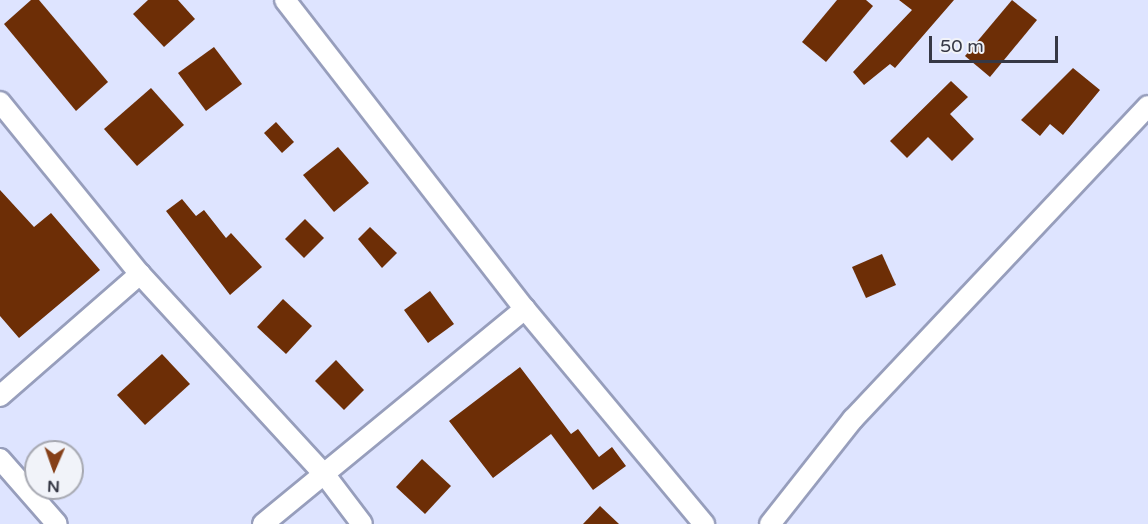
<!DOCTYPE html>
<html>
<head>
<meta charset="utf-8">
<style>
	body { margin:0 }
	#map { position:relative; width:1148px; height:524px; overflow:hidden; background:#dee4ff; font-family:"Varela Round",sans-serif }
	div>[style] { position:absolute }
	.building>* { inset:0; background:#6d2e06 }
	.roads { filter:drop-shadow(2px 0 #979ebc) drop-shadow(-2px 0 #979ebc) drop-shadow(0 2px #979ebc) drop-shadow(0 -2px #979ebc) }
	.street>* { height:20px; margin:-10px; padding:0 10px; transform-origin:10px; border-radius:10px; background:#fff }
	span { translate:-50% -50%; white-space:nowrap; text-align:center; line-height:1.15; -webkit-text-stroke:6px #f1f3f9; paint-order:stroke }
	.north { position:absolute; left:24px; top:440px; width:60px; height:60px; box-sizing:border-box; background:#f1f3f9; border:2px solid #a6a8b1; border-radius:50%; rotate:182deg; font-size:16px; font-weight:700; line-height:24px; text-align:center; color:#363845 }
	.north::after { content:''; display:block; margin:auto; width:21px; height:27px; background:#854019; clip-path:polygon(50% 0,100% 100%,50% 72%,0 100%) }
	.scale { position:absolute; left:929px; top:36px; width:129px; height:27px; box-sizing:border-box; border:3px solid #363845; border-top:0; padding-left:8px; font-size:18px; line-height:21px; white-space:nowrap; color:#363845; -webkit-text-stroke:4px #f1f3f9; paint-order:stroke }
</style>
</head>
<body>
<div id="map">
	<div class="building">
		<i style="clip-path:polygon(31px 0,39px 0,108px 82px,76px 111px,4px 24px)"></i>
		<i style="clip-path:polygon(148px 0,178px 0,195px 19px,164px 47px,133px 14px)"></i>
		<i style="clip-path:polygon(837px 0,866px 0,873px 6px,826px 62px,802px 42px)"></i>
		<i style="clip-path:polygon(899px 0,954px 0,895px 68px,890px 64px,864px 85px,853px 72px,912px 10px)"></i>
		<i style="clip-path:polygon(1012px 0,1037px 20px,990px 77px,965px 56px)"></i>
		<i style="clip-path:polygon(214px 47px,242px 84px,206px 111px,178px 73px)"></i>
		<i style="clip-path:polygon(1073px 68px,1100px 90px,1063px 135px,1050px 124px,1040px 136px,1021px 120px)"></i>
		<i style="clip-path:polygon(951px 81px,968px 97px,950px 114px,974px 139px,952px 161px,928px 137px,907px 158px,890px 141px)"></i>
		<i style="clip-path:polygon(151px 88px,184px 125px,137px 166px,104px 129px)"></i>
		<i style="clip-path:polygon(276px 122px,294px 142px,282px 153px,264px 133px)"></i>
		<i style="clip-path:polygon(338px 147px,369px 183px,334px 212px,303px 175px)"></i>
		<i style="clip-path:polygon(0 190px,34px 227px,51px 213px,100px 270px,19px 338px,0 316px)"></i>
		<i style="clip-path:polygon(182px 199px,196px 216px,204px 210px,226px 238px,231px 233px,262px 267px,230px 295px,166px 211px)"></i>
		<i style="clip-path:polygon(305px 219px,324px 238px,304px 258px,285px 239px)"></i>
		<i style="clip-path:polygon(370px 227px,397px 253px,382px 268px,358px 239px)"></i>
		<i style="clip-path:polygon(882px 254px,896px 285px,866px 298px,852px 267px)"></i>
		<i style="clip-path:polygon(430px 291px,454px 324px,428px 343px,404px 310px)"></i>
		<i style="clip-path:polygon(283px 299px,312px 326px,286px 354px,257px 327px)"></i>
		<i style="clip-path:polygon(162px 354px,190px 384px,145px 425px,117px 395px)"></i>
		<i style="clip-path:polygon(336px 360px,364px 390px,344px 410px,315px 381px)"></i>
		<i style="clip-path:polygon(520px 367px,571px 434px,578px 429px,599px 457px,612px 447px,626px 466px,593px 490px,551px 434px,493px 478px,449px 421px)"></i>
		<i style="clip-path:polygon(422px 459px,451px 486px,425px 514px,396px 487px)"></i>
		<i style="clip-path:polygon(600px 506px,619px 524px,583px 524px)"></i>
	</div>
	<div class="roads">
		<div class="street">
			<i style="left:285px;top:0;width:391px;rotate:52.2deg"></i>
			<i style="left:525px;top:309px;width:280px;rotate:50.2deg"></i>
			<i style="left:0;top:102px;width:222px;rotate:50.9deg"></i>
			<i style="left:140px;top:274px;width:273px;rotate:47.4deg"></i>
			<i style="left:325px;top:475px;width:61px;rotate:52.9deg"></i>
			<i style="left:0;top:396px;width:186px;rotate:-41.1deg"></i>
			<i style="left:0;top:459px;width:86px;rotate:48.8deg"></i>
			<i style="left:263px;top:524px;width:339px;rotate:-39.4deg"></i>
			<i style="left:770px;top:524px;width:134px;rotate:-51.7deg"></i>
			<i style="left:853px;top:419px;width:430px;rotate:-46.7deg"></i>
		</div>
	</div>
	<div class="north">N</div>
	<div class="scale">50 m</div>
</div>
</body>
</html>
